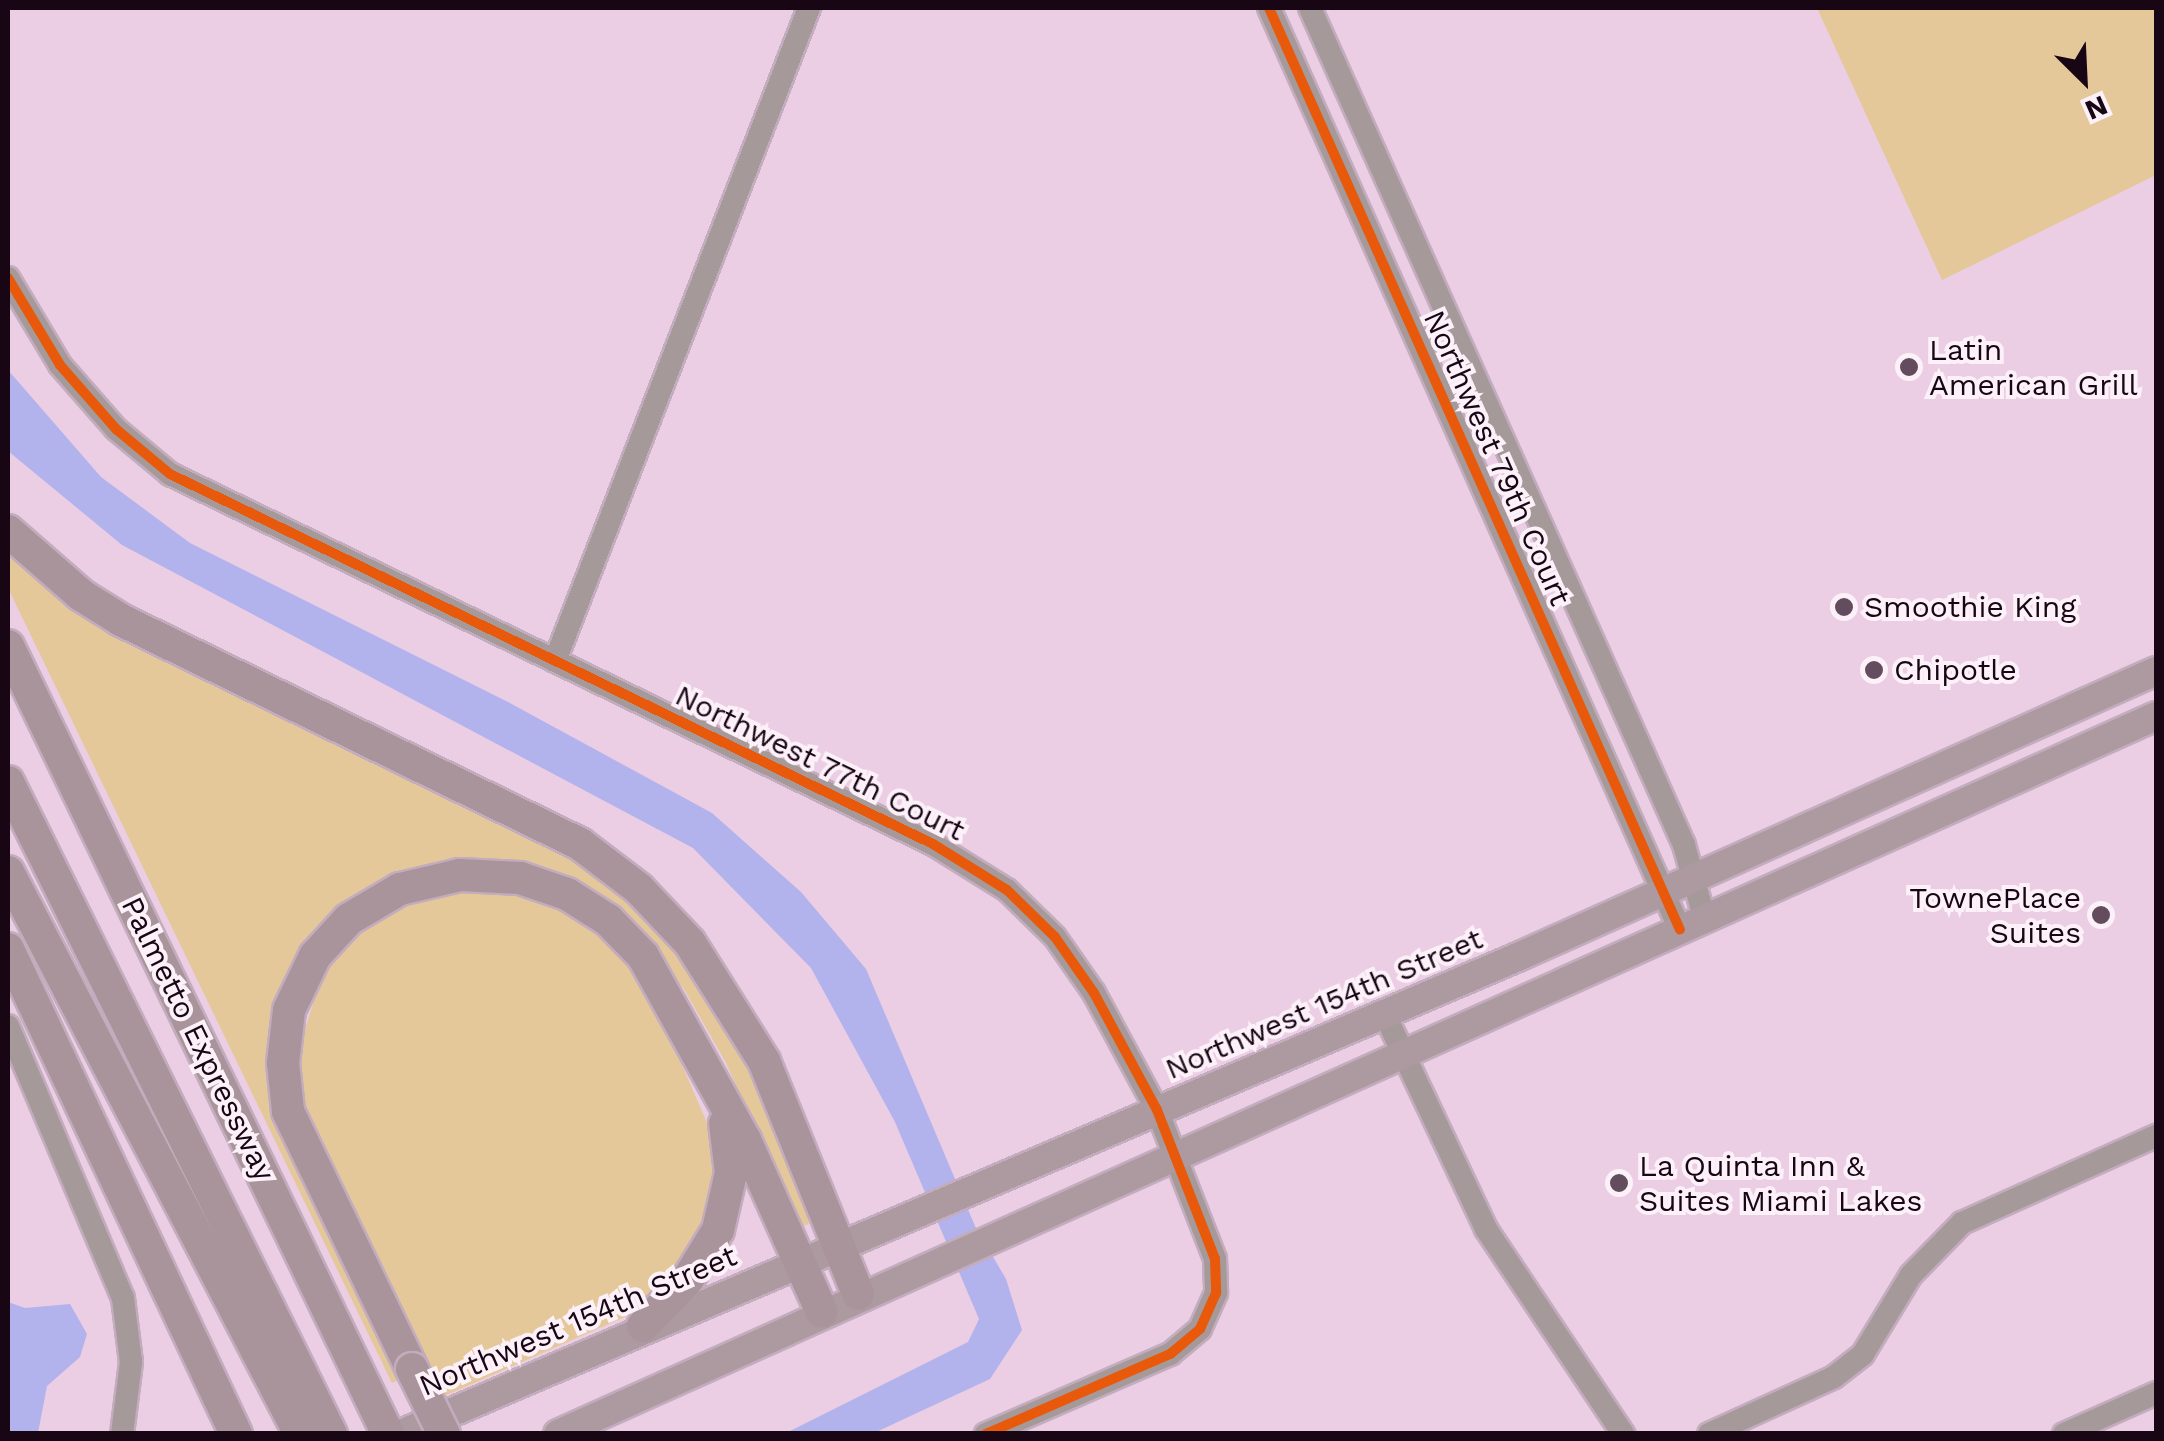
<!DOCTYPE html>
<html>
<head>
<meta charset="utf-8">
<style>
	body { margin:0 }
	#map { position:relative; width:2164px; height:1441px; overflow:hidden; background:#ebcde4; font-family:"Work Sans",sans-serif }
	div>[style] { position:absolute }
	.green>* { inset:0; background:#e4c899 }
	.water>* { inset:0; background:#b2b3ed }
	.roads { filter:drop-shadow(2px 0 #c3acbd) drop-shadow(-2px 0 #c3acbd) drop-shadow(0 2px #c3acbd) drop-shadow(0 -2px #c3acbd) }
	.minor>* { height:22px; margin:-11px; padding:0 11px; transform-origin:11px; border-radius:11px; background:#a6999a }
	.major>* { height:28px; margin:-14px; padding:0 14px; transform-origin:14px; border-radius:14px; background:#ad9aa0 }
	.highway>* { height:32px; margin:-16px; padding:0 16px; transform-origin:16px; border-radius:16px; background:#a8949a }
	.bridges { filter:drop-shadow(2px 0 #c3acbd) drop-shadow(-2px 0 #c3acbd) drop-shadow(0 2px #c3acbd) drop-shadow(0 -2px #c3acbd) }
	.highway-bridge>* { height:32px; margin:-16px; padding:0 16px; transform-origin:16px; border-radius:16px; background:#a8949a }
	.cycleway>* { height:10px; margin:-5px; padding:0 5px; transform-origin:5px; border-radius:5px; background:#e8590c }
	.dots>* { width:28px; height:28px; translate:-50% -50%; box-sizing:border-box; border:5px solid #fdf1f9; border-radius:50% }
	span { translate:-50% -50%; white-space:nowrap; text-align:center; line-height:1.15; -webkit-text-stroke:8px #fdf1f9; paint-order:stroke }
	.poi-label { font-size:30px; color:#180615 }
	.left { translate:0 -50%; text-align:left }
	.right { translate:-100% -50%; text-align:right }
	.street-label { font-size:30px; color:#180615 }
	.frame { position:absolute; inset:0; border:10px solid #180615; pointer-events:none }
	.north { position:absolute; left:2034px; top:30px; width:100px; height:100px; -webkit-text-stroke:8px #fdf1f9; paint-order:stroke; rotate:156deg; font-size:28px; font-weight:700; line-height:40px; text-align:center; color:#180615 }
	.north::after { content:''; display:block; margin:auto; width:35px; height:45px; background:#180615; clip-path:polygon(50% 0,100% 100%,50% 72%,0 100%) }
</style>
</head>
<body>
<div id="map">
	<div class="green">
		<i style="clip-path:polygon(1817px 8px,2156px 8px,2156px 175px,1942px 280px)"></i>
		<i style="clip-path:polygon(8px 547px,593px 870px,668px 936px,749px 1063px,799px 1184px,809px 1224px,801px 1227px,795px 1218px,726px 1063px,684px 989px,658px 957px,564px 882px,364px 898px,275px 1049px,402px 1378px,392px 1383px,8px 588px)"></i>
		<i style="clip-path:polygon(512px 888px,564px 905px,617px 945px,650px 992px,712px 1134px,719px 1156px,714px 1206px,676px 1282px,627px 1316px,442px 1397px,301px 1102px,298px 1053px,321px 977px,364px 928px,388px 910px,450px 890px)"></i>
	</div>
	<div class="water">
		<i style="clip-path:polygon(8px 370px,101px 477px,190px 543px,508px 702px,712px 813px,801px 892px,866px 969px,975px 1226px,1006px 1279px,1022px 1330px,990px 1379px,874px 1433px,786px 1433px,968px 1342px,979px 1319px,895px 1122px,811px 968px,693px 848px,122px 545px,8px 451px)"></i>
		<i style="clip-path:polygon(8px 1302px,25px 1308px,70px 1304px,87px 1334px,80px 1357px,47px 1386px,38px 1433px,8px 1433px)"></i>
	</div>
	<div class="roads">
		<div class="minor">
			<i style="left:1269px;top:8px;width:1009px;rotate:65.97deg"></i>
			<i style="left:1310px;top:8px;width:917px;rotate:65.92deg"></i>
			<i style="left:1684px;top:845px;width:78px;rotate:74.4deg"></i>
			<i style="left:8px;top:278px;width:101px;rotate:59.1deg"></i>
			<i style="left:60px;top:365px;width:85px;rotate:48.8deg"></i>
			<i style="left:116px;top:429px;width:70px;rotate:39.8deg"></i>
			<i style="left:170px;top:474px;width:848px;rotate:25.87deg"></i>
			<i style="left:933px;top:844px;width:87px;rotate:31.9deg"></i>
			<i style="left:1007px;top:890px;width:67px;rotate:44.4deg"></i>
			<i style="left:1055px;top:937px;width:68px;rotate:55.1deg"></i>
			<i style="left:1094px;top:993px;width:133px;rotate:61.7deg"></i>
			<i style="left:1157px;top:1110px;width:160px;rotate:68.7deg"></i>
			<i style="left:1215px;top:1259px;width:34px;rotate:88deg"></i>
			<i style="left:1216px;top:1293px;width:39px;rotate:114deg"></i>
			<i style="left:1200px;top:1329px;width:39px;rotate:140deg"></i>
			<i style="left:1170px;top:1354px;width:201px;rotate:156.5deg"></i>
			<i style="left:555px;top:661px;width:701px;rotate:-68.75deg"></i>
			<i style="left:1385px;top:1015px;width:237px;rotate:64.7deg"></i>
			<i style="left:1486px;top:1229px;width:247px;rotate:56.2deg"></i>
			<i style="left:8px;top:1026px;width:295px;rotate:67.1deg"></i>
			<i style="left:123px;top:1298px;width:64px;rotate:82.9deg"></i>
			<i style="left:131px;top:1362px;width:73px;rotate:97.1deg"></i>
			<i style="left:1709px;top:1434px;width:137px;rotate:-24.5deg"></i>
			<i style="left:1834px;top:1377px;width:37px;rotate:-38deg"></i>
			<i style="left:1863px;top:1354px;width:92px;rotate:-58.7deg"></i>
			<i style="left:1911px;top:1275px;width:73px;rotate:-45.6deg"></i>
			<i style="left:1962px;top:1223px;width:213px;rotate:-24.2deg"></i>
			<i style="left:2064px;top:1434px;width:101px;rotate:-24deg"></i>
		</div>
		<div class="major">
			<i style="left:401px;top:1434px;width:1217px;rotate:-23.13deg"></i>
			<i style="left:1520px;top:956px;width:697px;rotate:-24.14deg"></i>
			<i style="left:558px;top:1434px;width:1752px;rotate:-24.19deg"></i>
		</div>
		<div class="highway">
			<i style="left:8px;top:531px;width:97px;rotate:41.2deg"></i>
			<i style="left:81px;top:595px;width:47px;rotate:32deg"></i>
			<i style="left:121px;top:620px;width:511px;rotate:26.01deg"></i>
			<i style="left:580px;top:844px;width:74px;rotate:37.3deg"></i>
			<i style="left:639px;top:889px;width:74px;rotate:46.6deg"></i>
			<i style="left:690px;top:943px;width:139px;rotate:57.9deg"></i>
			<i style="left:764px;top:1061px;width:251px;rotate:68deg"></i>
			<i style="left:8px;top:646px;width:875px;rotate:64.26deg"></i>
			<i style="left:8px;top:782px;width:728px;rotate:63.65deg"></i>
			<i style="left:8px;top:872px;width:633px;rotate:62.54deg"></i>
			<i style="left:8px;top:949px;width:536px;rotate:64.82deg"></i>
			<i style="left:643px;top:1326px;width:65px;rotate:-46.2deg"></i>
			<i style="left:688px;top:1279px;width:57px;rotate:-58.5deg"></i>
			<i style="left:718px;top:1230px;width:58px;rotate:-77.2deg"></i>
			<i style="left:731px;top:1173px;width:50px;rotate:-96.8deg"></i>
			<i style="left:412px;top:1369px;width:286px;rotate:-115.7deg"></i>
			<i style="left:288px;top:1111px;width:48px;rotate:-95.9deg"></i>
			<i style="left:283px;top:1063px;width:53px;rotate:-83.5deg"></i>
			<i style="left:289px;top:1010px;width:60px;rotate:-64.3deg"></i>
			<i style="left:315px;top:956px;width:50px;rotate:-47.4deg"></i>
			<i style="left:349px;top:919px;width:59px;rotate:-30.5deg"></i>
			<i style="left:400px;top:889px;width:62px;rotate:-13.1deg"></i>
			<i style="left:460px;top:875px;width:60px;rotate:2.9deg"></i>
			<i style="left:520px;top:878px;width:50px;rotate:18.8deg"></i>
			<i style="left:567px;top:894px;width:49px;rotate:32.4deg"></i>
			<i style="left:608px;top:920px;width:50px;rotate:45.8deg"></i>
			<i style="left:643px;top:956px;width:210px;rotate:61deg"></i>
			<i style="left:745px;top:1140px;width:188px;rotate:65.9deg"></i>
		</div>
	</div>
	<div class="bridges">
		<div class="highway-bridge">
			<i style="left:412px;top:1369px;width:72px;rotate:63.8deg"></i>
		</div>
	</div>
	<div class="cycleway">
		<i style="left:1269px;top:8px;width:1009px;rotate:65.97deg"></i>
		<i style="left:8px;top:278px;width:101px;rotate:59.1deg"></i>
		<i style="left:60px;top:365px;width:85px;rotate:48.8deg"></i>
		<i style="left:116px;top:429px;width:70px;rotate:39.8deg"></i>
		<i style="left:170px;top:474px;width:848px;rotate:25.87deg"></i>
		<i style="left:933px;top:844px;width:87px;rotate:31.9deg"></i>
		<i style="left:1007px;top:890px;width:67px;rotate:44.4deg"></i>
		<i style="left:1055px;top:937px;width:68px;rotate:55.1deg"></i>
		<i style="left:1094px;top:993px;width:133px;rotate:61.7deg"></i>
		<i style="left:1157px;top:1110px;width:160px;rotate:68.7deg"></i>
		<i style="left:1215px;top:1259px;width:34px;rotate:88deg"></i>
		<i style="left:1216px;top:1293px;width:39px;rotate:114deg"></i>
		<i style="left:1200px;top:1329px;width:39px;rotate:140deg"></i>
		<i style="left:1170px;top:1354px;width:201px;rotate:156.5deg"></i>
	</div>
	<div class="dots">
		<i style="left:1909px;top:367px;background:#624c5d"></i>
		<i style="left:1844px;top:607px;background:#624c5d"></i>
		<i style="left:1874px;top:670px;background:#624c5d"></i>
		<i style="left:2101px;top:915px;background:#624c5d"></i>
		<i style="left:1619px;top:1183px;background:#624c5d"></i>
	</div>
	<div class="poi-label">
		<span class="left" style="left:1929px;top:367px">Latin<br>American Grill</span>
		<span class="left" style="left:1864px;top:607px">Smoothie King</span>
		<span class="left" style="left:1894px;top:670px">Chipotle</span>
		<span class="right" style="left:2081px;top:915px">TownePlace<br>Suites</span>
		<span class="left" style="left:1639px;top:1183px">La Quinta Inn &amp;<br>Suites Miami Lakes</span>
	</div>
	<div class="street-label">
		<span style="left:1497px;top:458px;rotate:66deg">Northwest 79th Court</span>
		<span style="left:820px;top:763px;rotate:26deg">Northwest 77th Court</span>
		<span style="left:1324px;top:1004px;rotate:-23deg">Northwest 154th Street</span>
		<span style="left:198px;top:1039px;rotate:64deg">Palmetto Expressway</span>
		<span style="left:578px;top:1321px;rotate:-23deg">Northwest 154th Street</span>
	</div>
	<div class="frame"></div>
	<div class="north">N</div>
</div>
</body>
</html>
